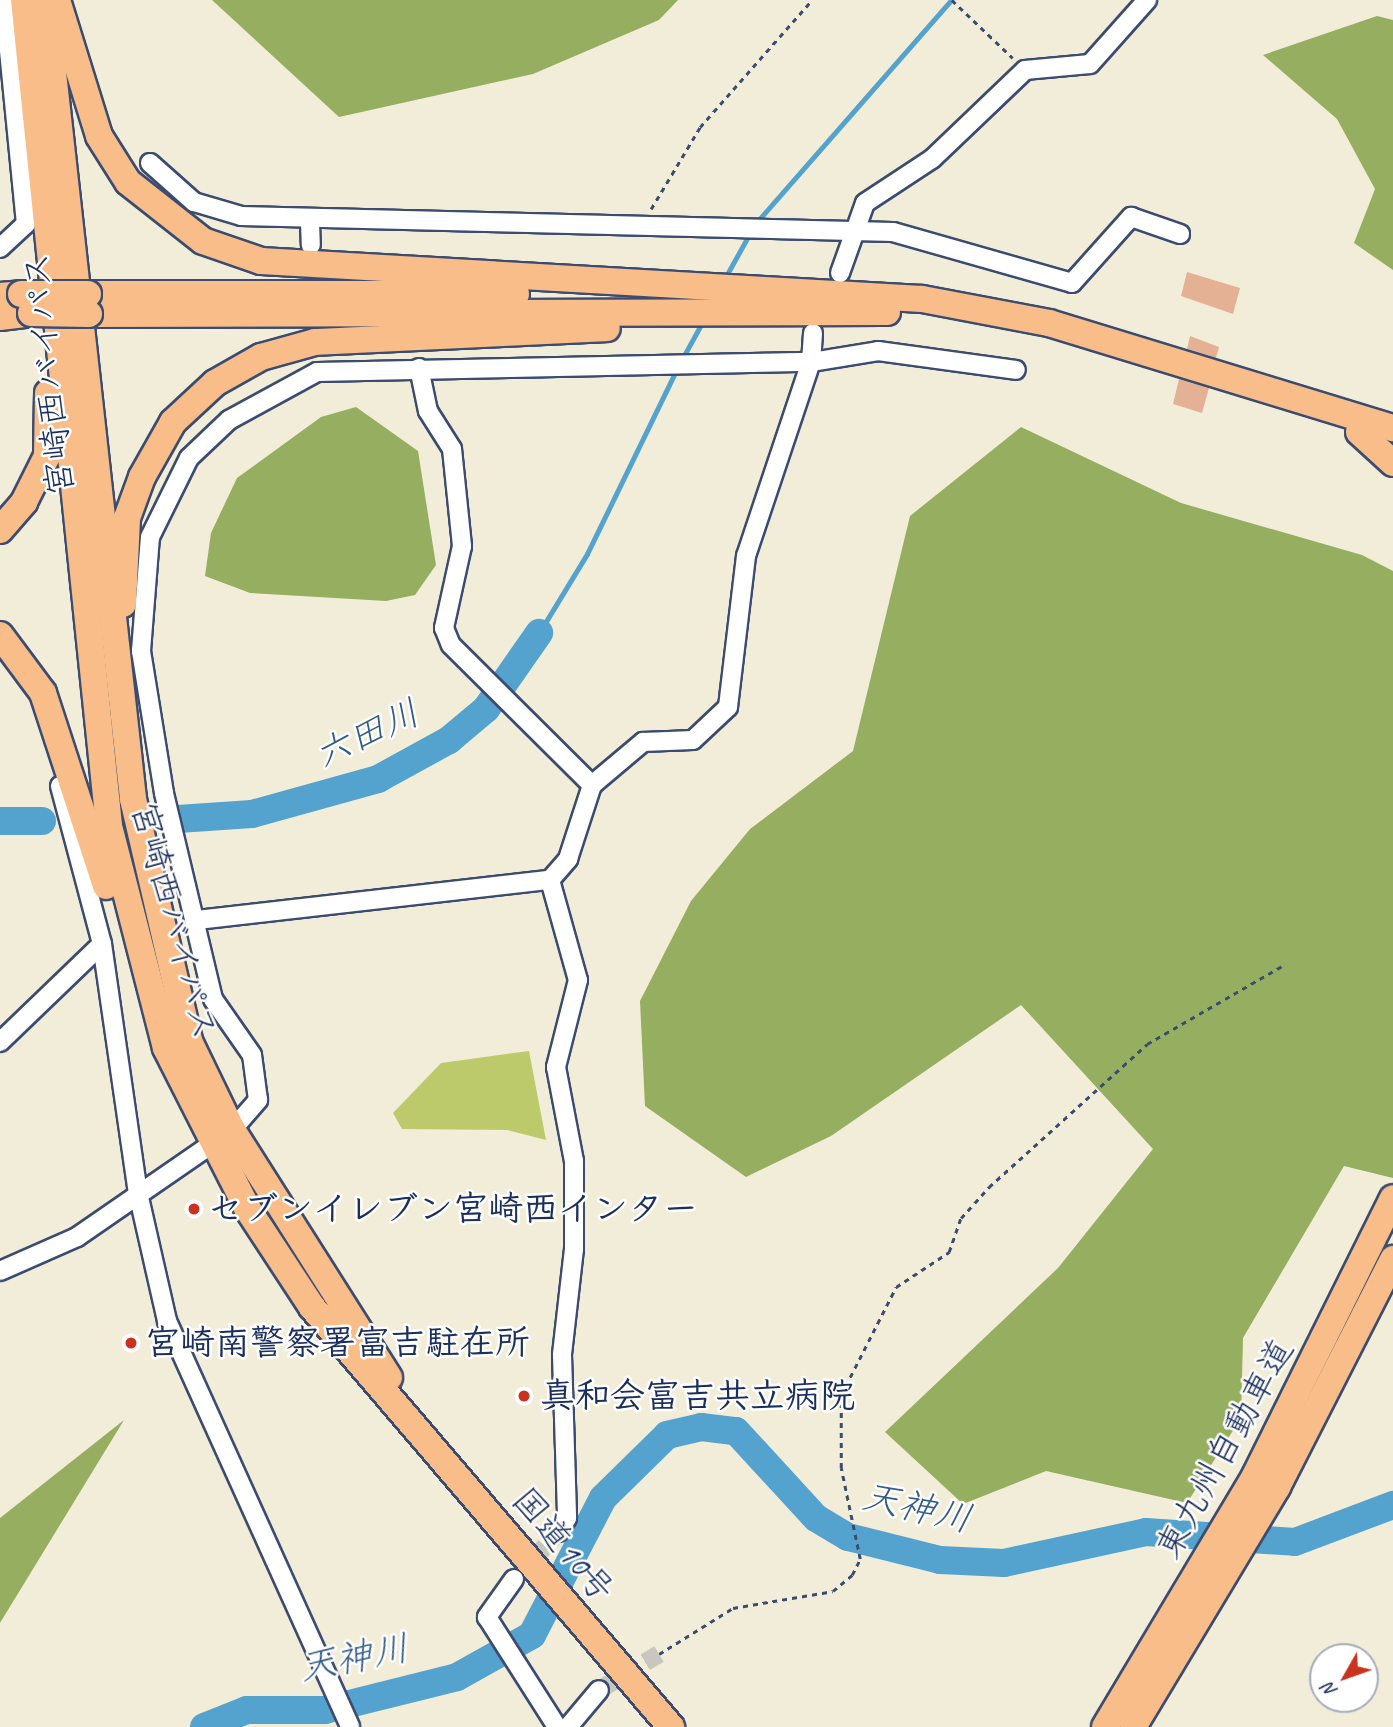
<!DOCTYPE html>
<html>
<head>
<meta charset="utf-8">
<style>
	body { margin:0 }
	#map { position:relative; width:1393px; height:1727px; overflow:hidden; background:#f2edd9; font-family:Caveat,"Klee One",sans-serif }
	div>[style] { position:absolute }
	.green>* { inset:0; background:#bcca6c }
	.forest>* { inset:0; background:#95ae60 }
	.stream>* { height:4.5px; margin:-2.25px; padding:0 2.25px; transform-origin:2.25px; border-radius:2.25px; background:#54a2ce }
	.river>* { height:28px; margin:-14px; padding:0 14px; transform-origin:14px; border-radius:14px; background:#54a2ce }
	.building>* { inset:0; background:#e5b195 }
	.minor-tunnel>* { height:18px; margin-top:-9px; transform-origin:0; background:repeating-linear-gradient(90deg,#c7c7c0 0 18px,transparent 0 27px) }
	.path>* { height:2.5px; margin-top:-1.25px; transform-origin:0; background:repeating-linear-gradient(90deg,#3b4c70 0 5px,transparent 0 10px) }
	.roads { filter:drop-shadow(2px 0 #3b4c70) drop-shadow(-2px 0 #3b4c70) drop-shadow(0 2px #3b4c70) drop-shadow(0 -2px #3b4c70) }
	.minor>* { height:18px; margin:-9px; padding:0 9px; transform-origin:9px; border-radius:9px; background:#fff }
	.highway>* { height:26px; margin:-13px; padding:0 13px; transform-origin:13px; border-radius:13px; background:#f8bd89 }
	.bridges { filter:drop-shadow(2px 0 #3b4c70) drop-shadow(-2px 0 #3b4c70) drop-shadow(0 2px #3b4c70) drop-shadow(0 -2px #3b4c70) }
	.highway-bridge>* { height:26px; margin:-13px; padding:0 13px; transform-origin:13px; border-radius:13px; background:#f8bd89 }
	.dots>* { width:19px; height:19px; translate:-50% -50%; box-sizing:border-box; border:4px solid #fff; border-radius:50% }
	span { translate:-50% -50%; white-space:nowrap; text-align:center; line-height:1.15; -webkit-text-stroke:5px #fff; paint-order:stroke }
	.street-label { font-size:35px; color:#1b2f5e }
	.poi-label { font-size:35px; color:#1b2f5e; font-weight:700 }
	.left { translate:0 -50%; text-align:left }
	.water-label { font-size:37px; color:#325d8b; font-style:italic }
	.north { position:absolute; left:1309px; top:1643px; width:70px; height:70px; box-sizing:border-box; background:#fff; border:2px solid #a4acbf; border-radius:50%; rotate:230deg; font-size:19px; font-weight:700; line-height:28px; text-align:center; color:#1b2f5e }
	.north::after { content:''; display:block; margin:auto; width:24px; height:32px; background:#c8321e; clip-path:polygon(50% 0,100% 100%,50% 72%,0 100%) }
</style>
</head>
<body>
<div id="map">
	<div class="green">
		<i style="clip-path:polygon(529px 1051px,546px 1140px,507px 1130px,402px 1129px,393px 1113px,441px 1063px)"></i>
	</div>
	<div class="forest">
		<i style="clip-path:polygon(212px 0,678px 0,659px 20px,533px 74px,339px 117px)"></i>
		<i style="clip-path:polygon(1377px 16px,1393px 20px,1393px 270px,1354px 243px,1375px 189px,1337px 119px,1263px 55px)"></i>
		<i style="clip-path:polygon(356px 407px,418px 451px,436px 565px,415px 595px,386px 601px,250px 593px,205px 576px,211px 533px,237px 478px,321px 417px)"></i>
		<i style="clip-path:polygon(1021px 427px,1181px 503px,1362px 555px,1393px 571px,1393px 1178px,1344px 1166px,1243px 1338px,1241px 1418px,1187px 1503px,1046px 1471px,963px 1504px,885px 1432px,1058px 1268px,1153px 1149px,1021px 1005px,831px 1136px,746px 1177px,645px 1106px,640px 1001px,691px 901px,750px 829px,853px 751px,910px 516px)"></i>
		<i style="clip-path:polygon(124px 1420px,0 1623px,0 1518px)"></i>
	</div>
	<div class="stream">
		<i style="left:756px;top:223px;width:296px;rotate:-48.8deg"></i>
		<i style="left:725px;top:278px;width:51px;rotate:-60.9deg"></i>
		<i style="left:681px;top:361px;width:43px;rotate:-61.1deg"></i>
		<i style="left:539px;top:633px;width:92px;rotate:-58.7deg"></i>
		<i style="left:587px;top:554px;width:206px;rotate:-64.1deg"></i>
	</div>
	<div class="river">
		<i style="left:178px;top:819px;width:74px;rotate:-3.9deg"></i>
		<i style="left:252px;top:814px;width:131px;rotate:-15.5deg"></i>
		<i style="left:378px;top:779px;width:81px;rotate:-28.8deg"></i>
		<i style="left:449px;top:740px;width:48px;rotate:-40deg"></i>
		<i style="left:486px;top:709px;width:93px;rotate:-55.1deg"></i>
		<i style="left:0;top:821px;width:42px"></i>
		<i style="left:204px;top:1727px;width:46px;rotate:-21.6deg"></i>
		<i style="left:247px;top:1710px;width:78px"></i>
		<i style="left:325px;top:1710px;width:136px;rotate:-14deg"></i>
		<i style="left:457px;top:1677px;width:86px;rotate:-29.2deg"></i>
		<i style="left:532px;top:1635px;width:154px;rotate:-62.6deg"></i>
		<i style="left:603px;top:1498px;width:90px;rotate:-44.5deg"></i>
		<i style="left:667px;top:1435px;width:35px;rotate:-13deg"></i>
		<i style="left:701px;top:1427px;width:35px;rotate:7deg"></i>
		<i style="left:736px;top:1431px;width:118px;rotate:47.4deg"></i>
		<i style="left:816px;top:1518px;width:37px;rotate:31deg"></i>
		<i style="left:848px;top:1537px;width:95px;rotate:14deg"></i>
		<i style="left:940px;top:1560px;width:64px;rotate:2.7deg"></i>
		<i style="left:1004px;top:1563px;width:145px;rotate:-12.3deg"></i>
		<i style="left:1146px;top:1532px;width:149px;rotate:3.8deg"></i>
		<i style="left:1295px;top:1542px;width:105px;rotate:-20.7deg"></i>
	</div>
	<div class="building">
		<i style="clip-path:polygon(1187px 272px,1240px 288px,1233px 314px,1181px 296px)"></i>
		<i style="clip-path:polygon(1190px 336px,1219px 347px,1216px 358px,1187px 349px)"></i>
		<i style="clip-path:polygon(1179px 379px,1209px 388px,1202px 413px,1173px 404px)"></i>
	</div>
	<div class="minor-tunnel">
		<i style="left:514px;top:1579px;width:65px;rotate:-46.2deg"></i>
		<i style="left:599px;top:1690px;width:70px;rotate:-31deg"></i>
	</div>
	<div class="path">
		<i style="left:952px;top:0;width:84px;rotate:43.6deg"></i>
		<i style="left:651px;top:209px;width:96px;rotate:-59.1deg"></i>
		<i style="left:700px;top:127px;width:169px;rotate:-48.6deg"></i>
		<i style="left:659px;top:1654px;width:87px;rotate:-31.9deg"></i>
		<i style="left:733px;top:1608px;width:101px;rotate:-9.6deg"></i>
		<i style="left:833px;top:1591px;width:25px;rotate:-40deg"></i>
		<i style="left:852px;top:1575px;width:18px;rotate:-63deg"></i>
		<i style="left:860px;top:1559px;width:93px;rotate:-101.8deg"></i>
		<i style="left:841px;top:1468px;width:73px;rotate:-90deg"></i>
		<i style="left:841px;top:1395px;width:121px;rotate:-63deg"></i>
		<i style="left:896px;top:1287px;width:64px;rotate:-33.4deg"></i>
		<i style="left:949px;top:1252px;width:36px;rotate:-71deg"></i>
		<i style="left:961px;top:1218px;width:42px;rotate:-47.9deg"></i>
		<i style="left:989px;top:1187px;width:213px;rotate:-42.1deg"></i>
		<i style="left:1147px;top:1044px;width:156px;rotate:-30deg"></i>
	</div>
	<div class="roads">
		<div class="minor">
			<i style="left:150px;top:163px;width:59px;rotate:41.6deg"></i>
			<i style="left:194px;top:202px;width:49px;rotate:16.6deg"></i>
			<i style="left:241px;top:216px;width:652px;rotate:1.41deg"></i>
			<i style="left:893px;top:232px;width:186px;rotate:15.9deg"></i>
			<i style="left:1072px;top:283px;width:89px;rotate:-48.2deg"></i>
			<i style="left:1131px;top:217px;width:52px;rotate:19.1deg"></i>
			<i style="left:310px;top:222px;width:23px;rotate:88deg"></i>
			<i style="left:0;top:248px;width:35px;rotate:-43deg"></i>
			<i style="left:26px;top:224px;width:225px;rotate:-95.6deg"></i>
			<i style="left:840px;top:273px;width:74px;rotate:-70.3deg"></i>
			<i style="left:865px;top:203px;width:80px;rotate:-33.3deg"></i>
			<i style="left:932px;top:159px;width:129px;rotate:-43.7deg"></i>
			<i style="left:1025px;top:70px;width:65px;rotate:-5.3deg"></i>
			<i style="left:1090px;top:64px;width:86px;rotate:-48.3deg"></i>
			<i style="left:419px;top:368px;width:44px;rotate:78.2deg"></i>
			<i style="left:428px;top:411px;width:45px;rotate:57.7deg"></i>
			<i style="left:452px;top:449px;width:98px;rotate:84.1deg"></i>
			<i style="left:462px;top:546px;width:84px;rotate:102.4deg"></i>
			<i style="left:444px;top:628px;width:18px;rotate:68deg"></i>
			<i style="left:451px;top:645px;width:199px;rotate:44.8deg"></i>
			<i style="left:60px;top:786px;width:163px;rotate:75.1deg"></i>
			<i style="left:102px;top:944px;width:252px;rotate:81.8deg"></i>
			<i style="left:138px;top:1193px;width:131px;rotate:77.2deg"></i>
			<i style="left:167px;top:1321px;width:445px;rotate:65.7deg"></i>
			<i style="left:550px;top:880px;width:104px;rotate:74.4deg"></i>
			<i style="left:578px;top:980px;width:90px;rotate:104.2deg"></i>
			<i style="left:556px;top:1067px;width:96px;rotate:79.2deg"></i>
			<i style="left:574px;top:1161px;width:88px;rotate:90deg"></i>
			<i style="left:574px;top:1249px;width:107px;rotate:96.5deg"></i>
			<i style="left:562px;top:1355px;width:163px;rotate:88.2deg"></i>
			<i style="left:567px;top:1518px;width:16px;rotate:120deg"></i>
			<i style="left:197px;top:920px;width:355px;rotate:-6.5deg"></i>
			<i style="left:550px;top:880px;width:28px;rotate:-49deg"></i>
			<i style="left:568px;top:859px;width:78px;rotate:-72deg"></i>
			<i style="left:592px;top:785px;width:67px;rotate:-40.1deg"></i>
			<i style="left:643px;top:742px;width:50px;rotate:-2.3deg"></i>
			<i style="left:693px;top:740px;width:48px;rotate:-43.3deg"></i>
			<i style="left:728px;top:707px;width:152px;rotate:-83.2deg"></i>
			<i style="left:746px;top:556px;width:205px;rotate:-71.5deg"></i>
			<i style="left:811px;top:362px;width:29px;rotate:-86deg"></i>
			<i style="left:0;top:1042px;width:141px;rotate:-43.9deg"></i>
			<i style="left:0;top:1271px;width:84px;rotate:-23.8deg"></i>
			<i style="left:77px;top:1237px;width:188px;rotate:-34.6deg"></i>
			<i style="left:232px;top:1130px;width:40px;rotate:-49deg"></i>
			<i style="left:258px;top:1100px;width:45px;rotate:-97.6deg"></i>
			<i style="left:252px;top:1055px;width:68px;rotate:-124.9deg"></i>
			<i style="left:213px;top:999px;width:212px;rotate:-103.4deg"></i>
			<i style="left:164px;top:793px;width:144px;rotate:-99.2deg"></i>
			<i style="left:141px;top:651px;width:114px;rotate:-85.5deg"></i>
			<i style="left:150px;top:537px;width:88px;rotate:-63.7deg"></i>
			<i style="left:189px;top:458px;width:55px;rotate:-43.5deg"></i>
			<i style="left:229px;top:420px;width:100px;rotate:-28.6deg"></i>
			<i style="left:317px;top:372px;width:494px;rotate:-1.2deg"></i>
			<i style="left:811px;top:362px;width:68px;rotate:-9.3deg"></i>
			<i style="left:878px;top:351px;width:139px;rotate:7.8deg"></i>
			<i style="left:514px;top:1579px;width:47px;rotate:125.4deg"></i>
			<i style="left:487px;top:1617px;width:130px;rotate:57.5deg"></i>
			<i style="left:568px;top:1727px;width:48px;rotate:-50deg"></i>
		</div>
		<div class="highway">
			<i style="left:24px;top:0;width:830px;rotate:84.12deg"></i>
			<i style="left:109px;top:826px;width:229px;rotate:75.6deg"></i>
			<i style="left:166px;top:1048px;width:179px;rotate:63.1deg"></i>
			<i style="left:247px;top:1208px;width:118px;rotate:56.7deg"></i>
			<i style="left:312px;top:1307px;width:553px;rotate:49.48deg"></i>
			<i style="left:45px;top:0;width:804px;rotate:83.71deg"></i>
			<i style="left:133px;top:799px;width:251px;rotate:76.9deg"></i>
			<i style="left:190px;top:1043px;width:97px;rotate:64.2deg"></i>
			<i style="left:232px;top:1130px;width:293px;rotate:57.6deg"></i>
			<i style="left:57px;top:0;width:142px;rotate:72.8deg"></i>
			<i style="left:99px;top:136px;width:54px;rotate:57.8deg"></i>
			<i style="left:128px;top:182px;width:95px;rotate:38.2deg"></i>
			<i style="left:203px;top:241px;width:61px;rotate:19deg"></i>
			<i style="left:261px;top:261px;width:662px;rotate:3.29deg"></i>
			<i style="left:922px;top:299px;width:129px;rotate:10.7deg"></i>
			<i style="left:1049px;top:323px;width:360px;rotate:17deg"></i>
			<i style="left:88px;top:294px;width:428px"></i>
			<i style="left:0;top:296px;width:21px;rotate:-5deg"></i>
			<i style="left:89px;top:314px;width:798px;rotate:-0.14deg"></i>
			<i style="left:0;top:317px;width:31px;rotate:-7deg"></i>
			<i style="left:1359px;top:432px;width:46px;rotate:42.4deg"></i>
			<i style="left:0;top:530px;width:37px;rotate:-49deg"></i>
			<i style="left:24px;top:502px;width:51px;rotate:-63.4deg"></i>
			<i style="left:47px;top:456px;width:63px;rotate:-89.1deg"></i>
			<i style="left:123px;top:604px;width:86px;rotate:-87.3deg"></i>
			<i style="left:127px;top:518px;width:44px;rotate:-69.9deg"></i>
			<i style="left:142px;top:477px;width:63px;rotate:-60.6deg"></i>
			<i style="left:173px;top:422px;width:57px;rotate:-42.9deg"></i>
			<i style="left:215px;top:383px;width:53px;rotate:-29.5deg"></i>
			<i style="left:261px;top:357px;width:56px;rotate:-15.5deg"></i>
			<i style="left:315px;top:342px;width:292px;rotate:-2.7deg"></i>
			<i style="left:0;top:635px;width:72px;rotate:53.4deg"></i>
			<i style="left:43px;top:693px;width:203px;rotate:71.9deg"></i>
			<i style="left:1105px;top:1727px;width:292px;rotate:-59.1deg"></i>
			<i style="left:1255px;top:1476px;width:310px;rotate:-63.6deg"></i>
			<i style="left:1133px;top:1727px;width:280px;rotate:-59deg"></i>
			<i style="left:1277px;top:1487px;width:256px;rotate:-63deg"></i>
		</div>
	</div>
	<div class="bridges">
		<div class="highway-bridge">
			<i style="left:21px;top:294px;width:67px"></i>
			<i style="left:31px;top:313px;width:58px;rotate:1deg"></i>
		</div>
	</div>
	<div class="dots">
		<i style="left:194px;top:1209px;background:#c8321e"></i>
		<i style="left:131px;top:1343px;background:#c8321e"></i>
		<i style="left:524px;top:1396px;background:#c8321e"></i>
	</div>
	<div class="street-label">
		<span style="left:49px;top:374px;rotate:-96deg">宮崎西バイパス</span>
		<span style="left:174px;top:921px;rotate:75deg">宮崎西バイパス</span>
		<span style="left:1225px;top:1449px;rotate:-61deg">東九州自動車道</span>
		<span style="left:563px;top:1545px;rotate:50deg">国道10号</span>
	</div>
	<div class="poi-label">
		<span class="left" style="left:208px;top:1209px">セブンイレブン宮崎西インター</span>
		<span class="left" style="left:145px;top:1343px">宮崎南警察署富吉駐在所</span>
		<span class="left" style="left:540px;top:1396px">真和会富吉共立病院</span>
	</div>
	<div class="water-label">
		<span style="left:367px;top:734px;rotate:-25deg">六田川</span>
		<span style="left:917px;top:1508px;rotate:13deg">天神川</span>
		<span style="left:354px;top:1658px;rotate:-11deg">天神川</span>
	</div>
	<div class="north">N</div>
</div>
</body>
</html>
